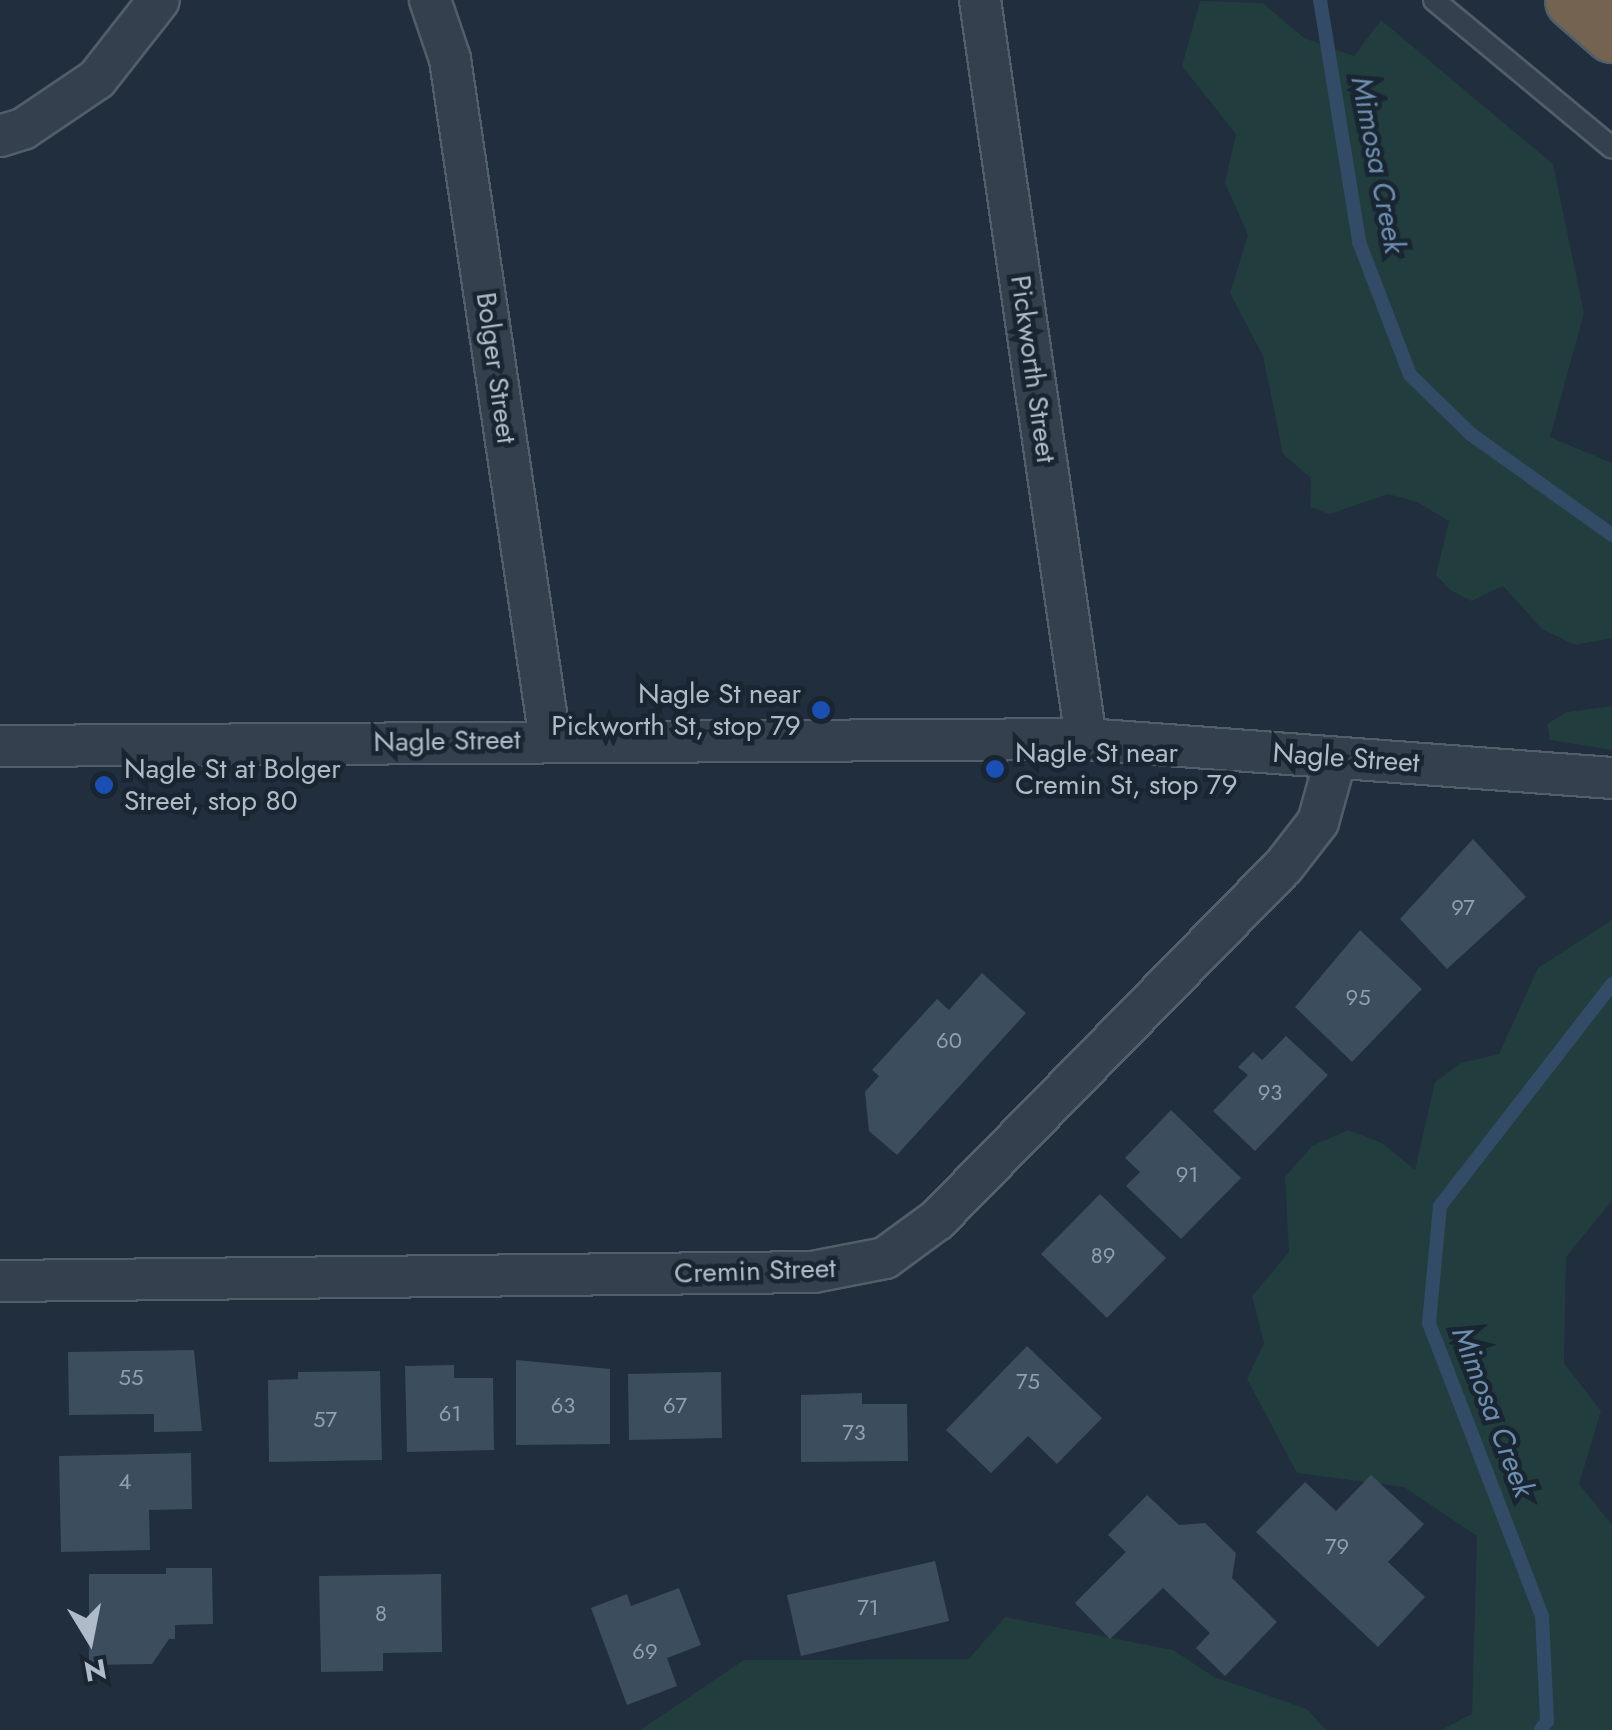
<!DOCTYPE html>
<html>
<head>
<meta charset="utf-8">
<style>
	body { margin:0 }
	#map { position:relative; width:1612px; height:1730px; overflow:hidden; background:#202e3d; font-family:Jost,sans-serif }
	div>[style] { position:absolute }
	.green>* { inset:0; background:#223d3e }
	.stream>* { height:14px; margin:-7px; padding:0 7px; transform-origin:7px; border-radius:7px; background:#324b66 }
	.building>* { inset:0; background:#3c4d5d }
	.roads { filter:drop-shadow(2px 0 #525e6a) drop-shadow(-2px 0 #525e6a) drop-shadow(0 2px #525e6a) drop-shadow(0 -2px #525e6a) }
	.lane>* { height:20px; margin:-10px; padding:0 10px; transform-origin:10px; border-radius:10px; background:#34404d }
	.street>* { height:40px; margin:-20px; padding:0 20px; transform-origin:20px; border-radius:20px; background:#34404d }
	.highway>* { height:55px; margin:-27.5px; padding:0 27.5px; transform-origin:27.5px; border-radius:27.5px; background:#736350 }
	.dots>* { width:28px; height:28px; translate:-50% -50%; box-sizing:border-box; border:5px solid #192531; border-radius:50% }
	span { translate:-50% -50%; white-space:nowrap; text-align:center; line-height:1.15; -webkit-text-stroke:9px #192531; paint-order:stroke }
	.number-label { font-size:22px; color:#92a0ae }
	.number-label span { -webkit-text-stroke-width:0 }
	.street-label { font-size:28px; color:#afbbc9 }
	.poi-label { font-size:28px; color:#afbbc9 }
	.right { translate:-100% -50%; text-align:right }
	.left { translate:0 -50%; text-align:left }
	.water-label { font-size:30px; color:#6d8eaf; font-style:italic }
	.north { position:absolute; left:40px; top:1590px; width:100px; height:100px; -webkit-text-stroke:8px #192531; paint-order:stroke; rotate:170deg; font-size:28px; font-weight:700; line-height:40px; text-align:center; color:#afbbc9 }
	.north::after { content:''; display:block; margin:auto; width:35px; height:45px; background:#afbbc9; clip-path:polygon(50% 0,100% 100%,50% 72%,0 100%) }
</style>
</head>
<body>
<div id="map">
	<div class="green">
		<i style="clip-path:polygon(1200px 1px,1263px 3px,1304px 38px,1354px 56px,1381px 20px,1553px 164px,1584px 313px,1550px 437px,1612px 463px,1612px 638px,1575px 645px,1542px 629px,1503px 586px,1471px 601px,1450px 590px,1436px 575px,1449px 521px,1417px 502px,1388px 494px,1330px 514px,1310px 507px,1311px 478px,1283px 454px,1263px 356px,1230px 293px,1248px 235px,1225px 183px,1236px 134px,1182px 66px)"></i>
		<i style="clip-path:polygon(1612px 706px,1612px 750px,1550px 740px,1547px 724px,1567px 712px)"></i>
		<i style="clip-path:polygon(1612px 920px,1612px 1201px,1566px 1257px,1564px 1363px,1601px 1411px,1579px 1484px,1612px 1525px,1612px 1730px,1441px 1730px,1472px 1714px,1477px 1536px,1404px 1487px,1297px 1473px,1247px 1379px,1264px 1343px,1252px 1296px,1289px 1252px,1285px 1177px,1312px 1146px,1348px 1130px,1382px 1143px,1415px 1170px,1435px 1082px,1461px 1063px,1499px 1054px,1538px 968px)"></i>
		<i style="clip-path:polygon(1005px 1617px,1173px 1650px,1214px 1677px,1307px 1709px,1326px 1730px,640px 1730px,744px 1660px,969px 1659px)"></i>
	</div>
	<div class="stream">
		<i style="left:1320px;top:0;width:245px;rotate:80.8deg"></i>
		<i style="left:1359px;top:242px;width:142px;rotate:69deg"></i>
		<i style="left:1410px;top:375px;width:86px;rotate:44.1deg"></i>
		<i style="left:1472px;top:435px;width:172px;rotate:35.5deg"></i>
		<i style="left:1541px;top:1730px;width:11px;rotate:-56deg"></i>
		<i style="left:1547px;top:1721px;width:105px;rotate:-92.7deg"></i>
		<i style="left:1542px;top:1616px;width:314px;rotate:-111.1deg"></i>
		<i style="left:1429px;top:1323px;width:118px;rotate:-84.6deg"></i>
		<i style="left:1440px;top:1206px;width:281px;rotate:-52.2deg"></i>
	</div>
	<div class="building">
		<i style="clip-path:polygon(1473px 839px,1526px 897px,1447px 969px,1400px 919px)"></i>
		<i style="clip-path:polygon(1360px 930px,1422px 989px,1352px 1062px,1295px 1007px)"></i>
		<i style="clip-path:polygon(982px 973px,1026px 1013px,897px 1155px,869px 1131px,865px 1092px,879px 1076px,872px 1070px,937px 999px,949px 1010px)"></i>
		<i style="clip-path:polygon(1286px 1036px,1328px 1075px,1255px 1151px,1213px 1111px,1248px 1075px,1238px 1067px,1253px 1052px,1262px 1060px)"></i>
		<i style="clip-path:polygon(1171px 1110px,1241px 1178px,1181px 1239px,1126px 1186px,1140px 1172px,1125px 1158px)"></i>
		<i style="clip-path:polygon(1100px 1194px,1166px 1258px,1107px 1318px,1041px 1254px)"></i>
		<i style="clip-path:polygon(1027px 1346px,1102px 1418px,1057px 1464px,1028px 1436px,991px 1473px,946px 1430px)"></i>
		<i style="clip-path:polygon(194px 1350px,202px 1431px,154px 1432px,154px 1414px,69px 1415px,68px 1352px)"></i>
		<i style="clip-path:polygon(516px 1360px,610px 1369px,610px 1444px,516px 1445px)"></i>
		<i style="clip-path:polygon(454px 1365px,454px 1378px,493px 1378px,494px 1450px,407px 1452px,405px 1366px)"></i>
		<i style="clip-path:polygon(380px 1371px,382px 1460px,269px 1462px,268px 1380px,298px 1379px,298px 1372px)"></i>
		<i style="clip-path:polygon(721px 1372px,722px 1438px,629px 1440px,628px 1374px)"></i>
		<i style="clip-path:polygon(862px 1393px,862px 1404px,907px 1404px,908px 1461px,801px 1462px,801px 1395px)"></i>
		<i style="clip-path:polygon(191px 1453px,192px 1509px,149px 1510px,150px 1550px,61px 1552px,59px 1456px)"></i>
		<i style="clip-path:polygon(1371px 1475px,1424px 1524px,1388px 1562px,1425px 1597px,1378px 1647px,1256px 1532px,1305px 1482px,1336px 1511px)"></i>
		<i style="clip-path:polygon(1147px 1495px,1179px 1525px,1205px 1523px,1236px 1553px,1232px 1578px,1277px 1622px,1225px 1676px,1196px 1648px,1210px 1633px,1163px 1588px,1110px 1639px,1075px 1603px,1126px 1552px,1108px 1535px)"></i>
		<i style="clip-path:polygon(935px 1561px,949px 1621px,801px 1656px,787px 1595px)"></i>
		<i style="clip-path:polygon(166px 1568px,212px 1568px,213px 1624px,175px 1625px,175px 1639px,169px 1639px,152px 1664px,89px 1665px,89px 1574px,166px 1574px)"></i>
		<i style="clip-path:polygon(441px 1574px,442px 1652px,383px 1653px,383px 1671px,321px 1672px,319px 1576px)"></i>
		<i style="clip-path:polygon(679px 1588px,701px 1645px,667px 1658px,677px 1686px,627px 1705px,591px 1608px,627px 1594px,631px 1606px)"></i>
	</div>
	<div class="roads">
		<div class="lane">
			<i style="left:1434px;top:0;width:231px;rotate:39.7deg"></i>
		</div>
		<div class="street">
			<i style="left:430px;top:0;width:62px;rotate:71.3deg"></i>
			<i style="left:450px;top:59px;width:688px;rotate:81.65deg"></i>
			<i style="left:980px;top:0;width:747px;rotate:81.84deg"></i>
			<i style="left:0;top:136px;width:24px;rotate:-17deg"></i>
			<i style="left:23px;top:129px;width:89px;rotate:-34deg"></i>
			<i style="left:97px;top:79px;width:100px;rotate:-51.9deg"></i>
			<i style="left:0;top:746px;width:1086px;rotate:-0.37deg"></i>
			<i style="left:1086px;top:739px;width:527px;rotate:4.24deg"></i>
			<i style="left:0;top:1281px;width:813px;rotate:-0.63deg"></i>
			<i style="left:813px;top:1272px;width:73px;rotate:-11deg"></i>
			<i style="left:885px;top:1258px;width:64px;rotate:-36.2deg"></i>
			<i style="left:937px;top:1220px;width:494px;rotate:-45.6deg"></i>
			<i style="left:1283px;top:867px;width:57px;rotate:-52.1deg"></i>
			<i style="left:1318px;top:822px;width:66px;rotate:-74.3deg"></i>
		</div>
		<div class="highway">
			<i style="left:1573px;top:0;width:52px;rotate:41.1deg"></i>
		</div>
	</div>
	<div class="dots">
		<i style="left:821px;top:710px;background:#1a4fb4"></i>
		<i style="left:995px;top:769px;background:#1a4fb4"></i>
		<i style="left:104px;top:785px;background:#1a4fb4"></i>
	</div>
	<div class="number-label">
		<span style="left:1463px;top:908px">97</span>
		<span style="left:1358px;top:998px">95</span>
		<span style="left:949px;top:1041px">60</span>
		<span style="left:1270px;top:1093px">93</span>
		<span style="left:1187px;top:1175px">91</span>
		<span style="left:1103px;top:1256px">89</span>
		<span style="left:131px;top:1378px">55</span>
		<span style="left:1028px;top:1382px">75</span>
		<span style="left:563px;top:1406px">63</span>
		<span style="left:675px;top:1406px">67</span>
		<span style="left:450px;top:1414px">61</span>
		<span style="left:325px;top:1420px">57</span>
		<span style="left:854px;top:1433px">73</span>
		<span style="left:125px;top:1482px">4</span>
		<span style="left:1337px;top:1547px">79</span>
		<span style="left:868px;top:1608px">71</span>
		<span style="left:381px;top:1614px">8</span>
		<span style="left:645px;top:1652px">69</span>
	</div>
	<div class="street-label">
		<span style="left:496px;top:368px;rotate:82deg">Bolger Street</span>
		<span style="left:1033px;top:369px;rotate:82deg">Pickworth Street</span>
		<span style="left:447px;top:741px;rotate:-1deg">Nagle Street</span>
		<span style="left:1346px;top:758px;rotate:4deg">Nagle Street</span>
		<span style="left:755px;top:1271px;rotate:-2deg">Cremin Street</span>
	</div>
	<div class="poi-label">
		<span class="right" style="left:801px;top:710px">Nagle St near<br>Pickworth St, stop 79</span>
		<span class="left" style="left:1015px;top:769px">Nagle St near<br>Cremin St, stop 79</span>
		<span class="left" style="left:124px;top:785px">Nagle St at Bolger<br>Street, stop 80</span>
	</div>
	<div class="water-label">
		<span style="left:1378px;top:165px;rotate:79deg">Mimosa Creek</span>
		<span style="left:1493px;top:1412px;rotate:69deg">Mimosa Creek</span>
	</div>
	<div class="north">N</div>
</div>
</body>
</html>
